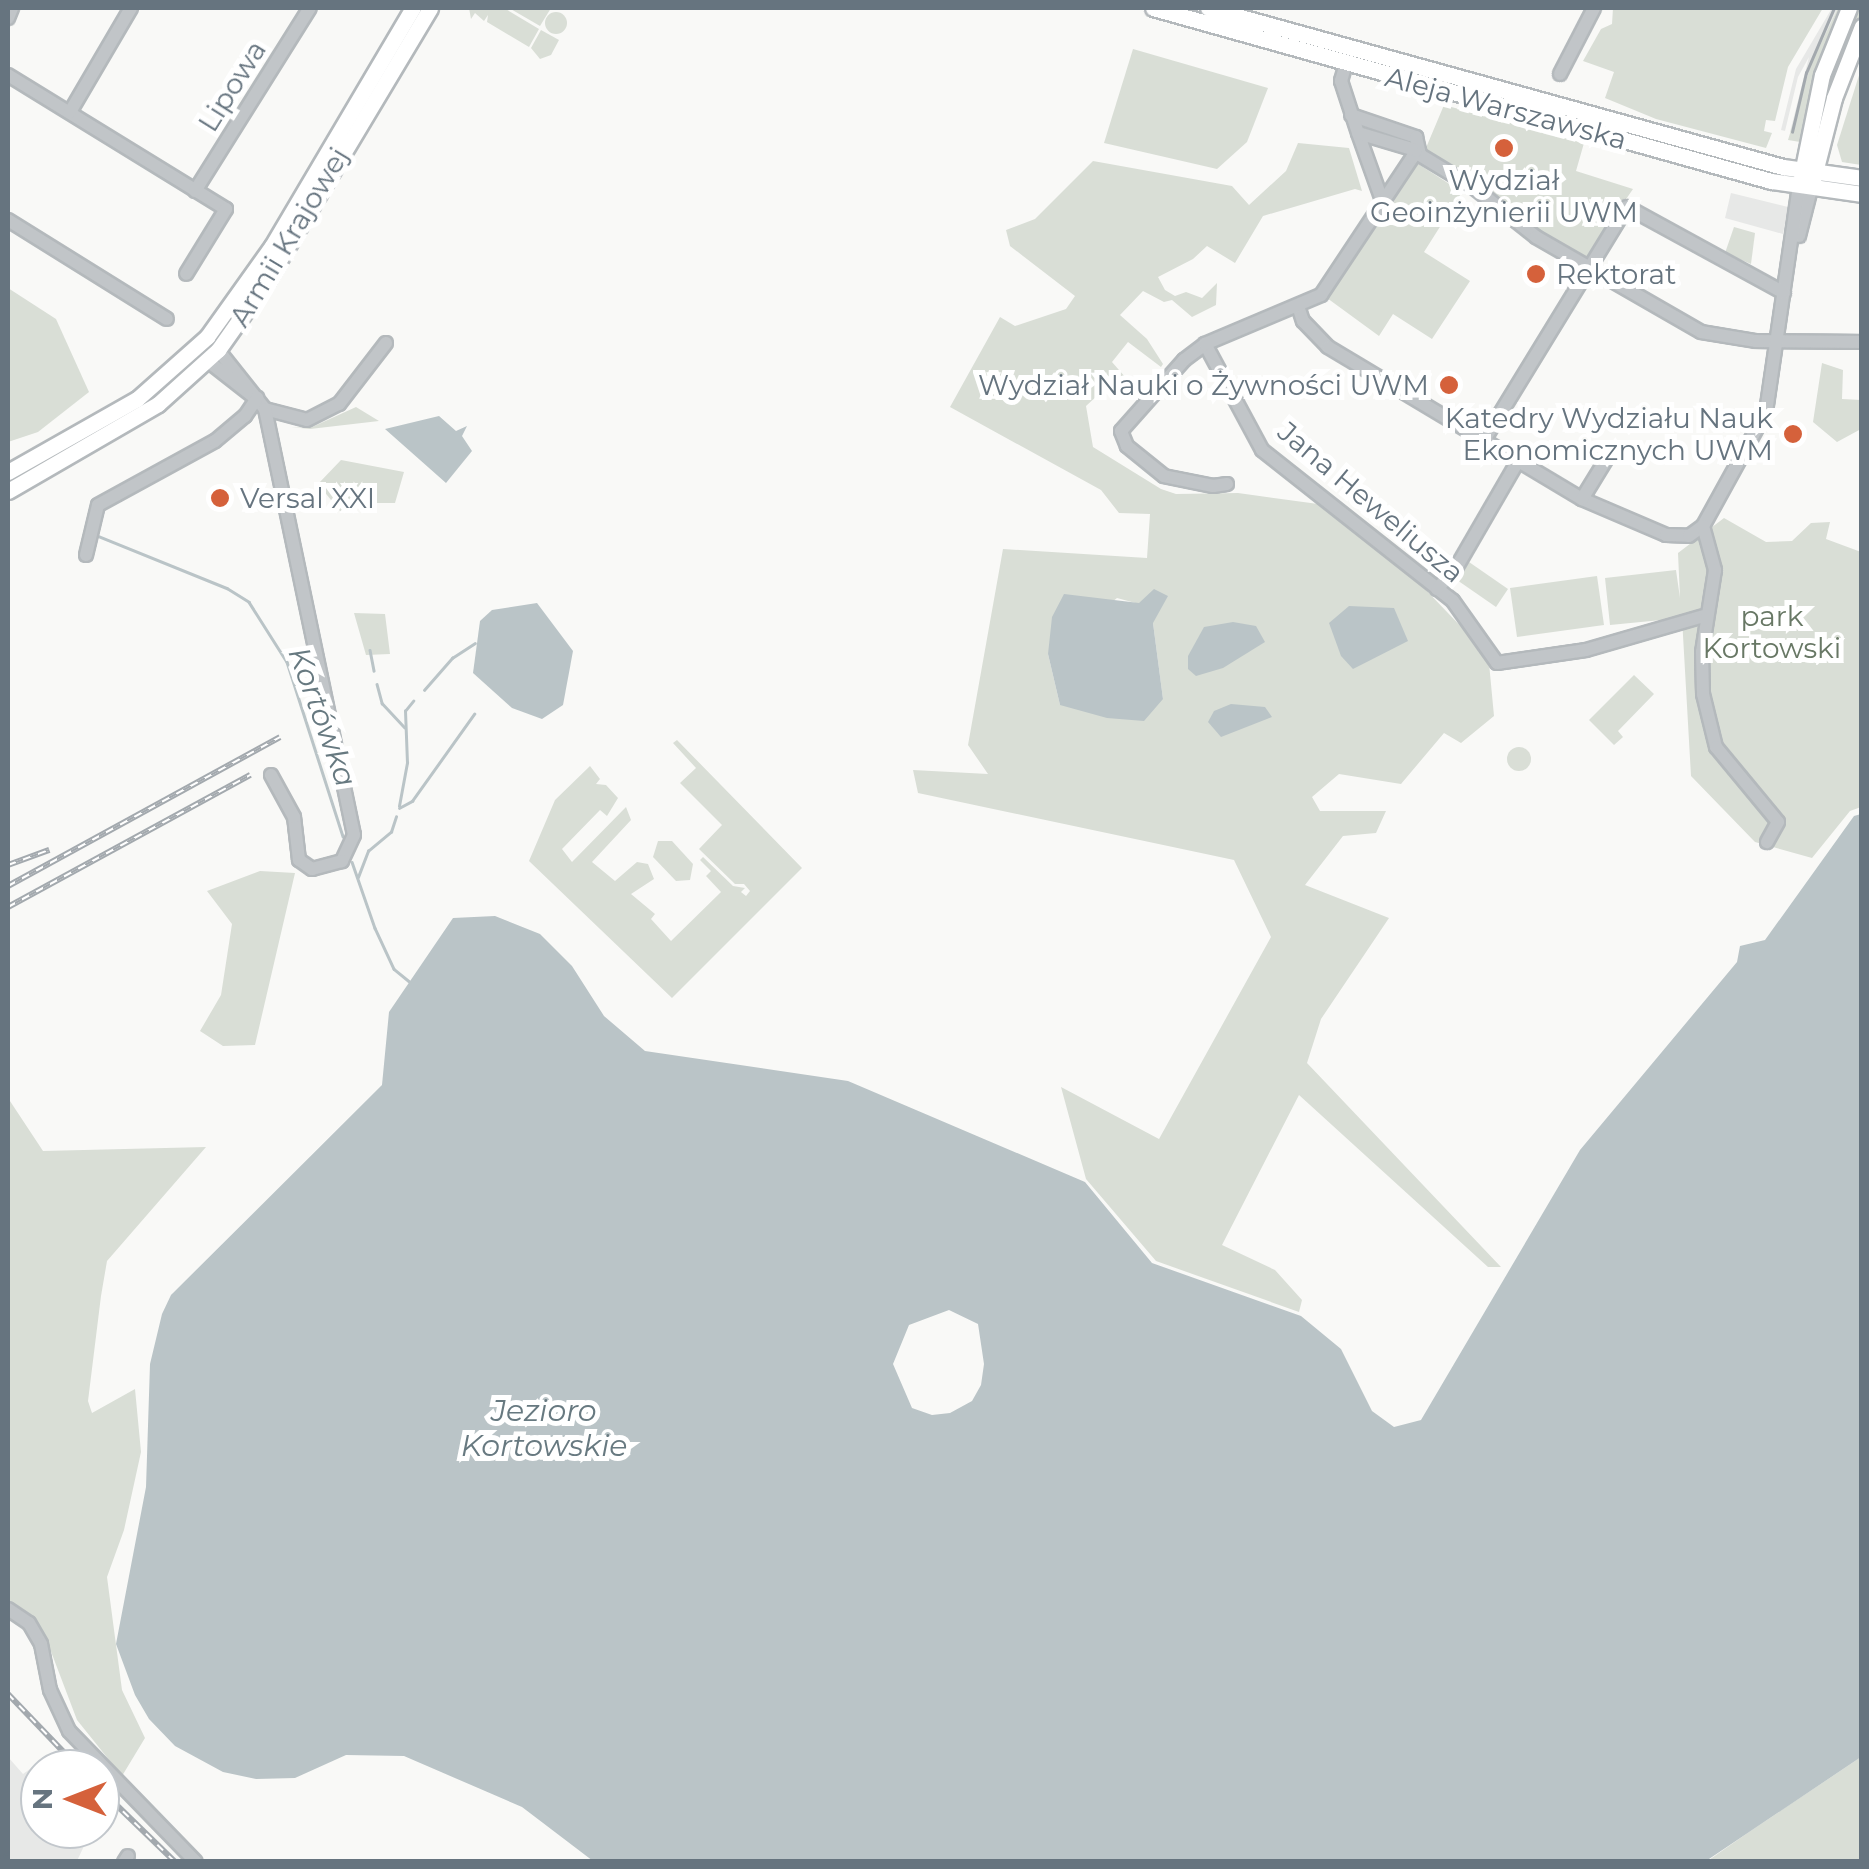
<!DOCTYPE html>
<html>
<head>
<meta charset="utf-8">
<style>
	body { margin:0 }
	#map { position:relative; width:1869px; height:1869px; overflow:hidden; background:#f9f9f7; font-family:Montserrat,sans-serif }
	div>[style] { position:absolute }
	.built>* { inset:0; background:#e7e8e7 }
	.green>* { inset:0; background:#d9ded6 }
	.round { border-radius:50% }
	.water>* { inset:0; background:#bac4c7 }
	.stream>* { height:2.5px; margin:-1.25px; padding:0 1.25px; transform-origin:1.25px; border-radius:1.25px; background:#bac4c7 }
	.roads { filter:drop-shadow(2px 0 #b4b9bc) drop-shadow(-2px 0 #b4b9bc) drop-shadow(0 2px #b4b9bc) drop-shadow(0 -2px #b4b9bc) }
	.minor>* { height:12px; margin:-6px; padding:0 6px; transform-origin:6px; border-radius:6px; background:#c1c5c8 }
	.major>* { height:15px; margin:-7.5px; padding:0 7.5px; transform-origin:7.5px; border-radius:7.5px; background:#fff }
	.tram>* { height:2.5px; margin:-1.25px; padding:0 1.25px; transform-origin:1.25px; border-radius:1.25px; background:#a3a9ae }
	.rail>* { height:6px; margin-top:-3px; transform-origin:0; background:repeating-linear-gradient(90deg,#fff 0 8px,#a3a9ae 0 16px); box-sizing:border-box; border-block:2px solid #a3a9ae }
	.dots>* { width:28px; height:28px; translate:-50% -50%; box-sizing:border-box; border:5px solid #fff; border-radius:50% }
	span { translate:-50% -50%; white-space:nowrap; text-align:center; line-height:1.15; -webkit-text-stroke:10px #fff; paint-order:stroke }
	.street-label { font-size:28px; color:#66747f }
	.poi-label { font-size:28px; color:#66747f }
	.left { translate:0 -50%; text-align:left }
	.right { translate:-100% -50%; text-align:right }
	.park-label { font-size:28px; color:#687865 }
	.water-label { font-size:30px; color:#677980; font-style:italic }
	.frame { position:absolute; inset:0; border:10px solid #66747f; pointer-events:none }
	.north { position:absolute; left:20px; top:1749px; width:100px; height:100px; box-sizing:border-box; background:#fff; border:2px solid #c2c7cc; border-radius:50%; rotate:270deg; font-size:28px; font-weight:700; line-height:40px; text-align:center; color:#66747f }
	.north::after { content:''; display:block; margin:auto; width:35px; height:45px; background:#d5613b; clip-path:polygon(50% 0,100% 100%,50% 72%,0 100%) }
</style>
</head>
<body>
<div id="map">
	<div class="built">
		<i style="clip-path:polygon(1832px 8px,1838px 8px,1809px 70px,1794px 133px,1790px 132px,1809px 57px,1798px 77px,1785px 131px,1781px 130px,1796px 69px)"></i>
		<i style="clip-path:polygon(1731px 193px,1788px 207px,1783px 234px,1725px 218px)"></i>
		<i style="clip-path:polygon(8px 1757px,23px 1774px,30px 1769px,40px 1779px,40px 1829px,90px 1833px,77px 1861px,8px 1861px)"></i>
	</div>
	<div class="green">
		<i style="clip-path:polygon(469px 8px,504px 8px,539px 29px,529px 47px,487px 22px,488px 15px,484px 21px,475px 13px,471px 19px)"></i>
		<i style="clip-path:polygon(509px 8px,551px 8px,540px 26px)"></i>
		<i style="clip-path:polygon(1613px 8px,1823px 8px,1788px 67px,1775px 121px,1766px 120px,1764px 131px,1772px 133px,1766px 148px,1656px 119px,1605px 98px,1614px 72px,1583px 61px,1601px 29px,1612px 24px)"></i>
		<i style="clip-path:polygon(1838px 8px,1841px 8px,1817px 66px,1800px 142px,1788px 140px,1811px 64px)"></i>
		<i style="clip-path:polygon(1858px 8px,1861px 8px,1861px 16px,1821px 125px,1832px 68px)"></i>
		<i class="round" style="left:545px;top:12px;width:22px;height:22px"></i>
		<i style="clip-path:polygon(541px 30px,559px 40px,551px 55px,540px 59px,531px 48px)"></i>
		<i style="clip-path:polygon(1133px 49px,1268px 88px,1247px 142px,1217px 169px,1104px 143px)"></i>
		<i style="clip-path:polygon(1861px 69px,1861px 165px,1842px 162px,1837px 145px)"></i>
		<i style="clip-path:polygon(1444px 105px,1584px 143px,1576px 171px,1633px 189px,1585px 259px,1423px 155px)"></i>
		<i style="clip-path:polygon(evenodd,1298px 143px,1349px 148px,1362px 191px,1355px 189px,1263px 216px,1235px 263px,1207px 246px,1193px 259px,1158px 277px,1165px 290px,1175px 296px,1186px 292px,1202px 298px,1217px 283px,1216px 305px,1192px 317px,1172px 300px,1164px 302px,1143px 291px,1120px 315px,1147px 339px,1163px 364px,1161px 367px,1128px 342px,1112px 362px,1139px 393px,1131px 395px,1111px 383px,1086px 406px,1093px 447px,1161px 489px,1176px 494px,1238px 493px,1318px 504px,1402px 565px,1470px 636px,1489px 663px,1494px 716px,1461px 743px,1444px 733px,1401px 784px,1339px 774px,1312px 797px,1320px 811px,1386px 811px,1376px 833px,1343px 836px,1305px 885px,1389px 918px,1321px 1019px,1307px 1063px,1501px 1267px,1488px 1267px,1299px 1095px,1222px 1245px,1275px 1270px,1302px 1300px,1299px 1312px,1156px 1261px,1086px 1179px,1061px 1087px,1159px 1139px,1271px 937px,1234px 860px,918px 793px,913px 770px,988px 774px,968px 745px,1003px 549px,1147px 558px,1150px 514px,1119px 513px,1101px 490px,950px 407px,1000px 317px,1015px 326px,1066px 309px,1075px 296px,1010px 246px,1006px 230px,1035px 219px,1093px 161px,1232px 186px,1249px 205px,1286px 171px,1298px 143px,1117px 598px,1139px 604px,1153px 623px,1163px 699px,1060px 705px,1048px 654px,1117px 598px)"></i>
		<i style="clip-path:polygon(1415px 162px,1462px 192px,1424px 252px,1470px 281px,1432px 339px,1393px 314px,1379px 336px,1327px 298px)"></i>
		<i style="clip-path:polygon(1734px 227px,1755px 233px,1751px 264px,1725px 253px)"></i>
		<i style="clip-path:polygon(8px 288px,56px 319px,89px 392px,38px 432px,8px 442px)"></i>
		<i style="clip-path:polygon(1822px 363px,1843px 370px,1842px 399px,1861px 400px,1861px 429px,1837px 442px,1813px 422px)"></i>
		<i style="clip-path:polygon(356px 407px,379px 421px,310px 429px,291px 427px,310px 428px)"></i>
		<i style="clip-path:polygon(341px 460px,404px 472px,395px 503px,367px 503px,340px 511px,318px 484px)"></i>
		<i style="clip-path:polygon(1724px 518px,1766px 542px,1792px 541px,1811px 523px,1830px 522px,1826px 539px,1861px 552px,1861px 807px,1850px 811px,1812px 858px,1755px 842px,1691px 776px,1682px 618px,1610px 625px,1605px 578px,1676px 570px,1680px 598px,1678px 553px)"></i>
		<i style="clip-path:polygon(1469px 562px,1508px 589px,1496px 607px,1457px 580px)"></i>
		<i style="clip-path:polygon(1597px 576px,1604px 625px,1517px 637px,1510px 588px)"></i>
		<i style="clip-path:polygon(354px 613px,385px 614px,390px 654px,366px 655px)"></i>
		<i style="clip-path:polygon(1634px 675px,1654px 694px,1618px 731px,1623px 737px,1614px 745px,1589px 720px)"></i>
		<i style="clip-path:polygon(677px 740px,802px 868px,672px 998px,529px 861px,555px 800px,590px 766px,600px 779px,596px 784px,606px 785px,618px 798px,607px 816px,600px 810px,562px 849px,572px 862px,626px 807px,631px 820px,592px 862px,615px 881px,637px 862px,648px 864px,654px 879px,631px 894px,655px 914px,651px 919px,671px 941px,721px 892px,706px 876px,711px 871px,700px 860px,703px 857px,733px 886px,745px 888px,741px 892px,746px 896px,750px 891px,744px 884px,735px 884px,699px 849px,722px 825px,680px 783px,696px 768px,673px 743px)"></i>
		<i class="round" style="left:1507px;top:747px;width:24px;height:24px"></i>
		<i style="clip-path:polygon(658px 841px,672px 841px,693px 864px,690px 880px,676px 881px,653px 857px)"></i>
		<i style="clip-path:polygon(260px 871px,295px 873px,255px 1045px,223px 1046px,200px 1031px,221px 995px,232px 924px,207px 891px)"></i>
		<i style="clip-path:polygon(8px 1098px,43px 1151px,206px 1147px,107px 1261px,101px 1296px,88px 1401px,92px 1413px,135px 1389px,141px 1452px,124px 1530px,107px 1577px,122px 1690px,145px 1738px,122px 1776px,77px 1720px,47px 1641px,35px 1620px,8px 1603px)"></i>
		<i style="clip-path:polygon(1861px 1757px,1861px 1861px,1706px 1862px,1749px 1832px)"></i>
	</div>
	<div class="water">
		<i style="clip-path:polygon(439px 416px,456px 431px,467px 426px,462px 436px,472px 451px,446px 483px,385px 429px)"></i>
		<i style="clip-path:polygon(1154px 589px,1168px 596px,1153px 623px,1163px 699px,1144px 721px,1107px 718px,1060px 705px,1048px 654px,1052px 617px,1064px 594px,1139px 603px)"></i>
		<i style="clip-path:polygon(537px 603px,573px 651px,563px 705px,542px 719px,512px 708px,473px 673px,480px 621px,492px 610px)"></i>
		<i style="clip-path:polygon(1349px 606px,1394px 608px,1408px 641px,1353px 669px,1341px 656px,1329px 623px)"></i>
		<i style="clip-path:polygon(1233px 622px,1256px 626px,1265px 642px,1223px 668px,1196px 676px,1188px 669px,1188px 656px,1204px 627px)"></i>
		<i style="clip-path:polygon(1231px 704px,1265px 707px,1272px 717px,1221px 737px,1208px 722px,1214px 711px)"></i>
		<i style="clip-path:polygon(evenodd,1861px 814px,1861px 1757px,1706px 1861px,593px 1861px,522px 1807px,404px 1756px,346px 1755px,295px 1778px,256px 1779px,223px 1772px,175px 1746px,149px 1719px,135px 1695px,116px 1644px,146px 1487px,150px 1364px,162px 1314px,171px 1295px,382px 1085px,389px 1012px,453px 918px,495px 916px,540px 934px,572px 966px,604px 1016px,645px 1051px,848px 1081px,1085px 1182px,1152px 1263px,1301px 1316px,1341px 1349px,1372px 1411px,1394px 1427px,1421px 1420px,1580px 1150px,1737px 962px,1740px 946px,1765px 940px,1854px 816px,1861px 814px,949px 1310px,978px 1324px,984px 1364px,981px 1385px,972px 1401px,950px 1413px,932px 1415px,912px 1408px,893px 1364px,909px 1325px,949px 1310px)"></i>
	</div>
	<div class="stream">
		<i style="left:98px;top:536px;width:139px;rotate:22deg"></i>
		<i style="left:227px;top:588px;width:26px;rotate:32deg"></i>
		<i style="left:249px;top:602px;width:71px;rotate:57.7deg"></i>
		<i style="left:287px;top:662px;width:183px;rotate:72.2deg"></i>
		<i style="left:370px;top:650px;width:21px;rotate:79deg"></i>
		<i style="left:377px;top:684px;width:20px;rotate:75deg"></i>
		<i style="left:382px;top:703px;width:33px;rotate:47deg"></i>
		<i style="left:424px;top:690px;width:43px;rotate:-48.8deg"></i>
		<i style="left:452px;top:658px;width:27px;rotate:-33deg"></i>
		<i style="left:399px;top:806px;width:44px;rotate:-79.5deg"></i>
		<i style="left:407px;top:763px;width:52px;rotate:-92.2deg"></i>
		<i style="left:405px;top:711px;width:13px;rotate:-51deg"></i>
		<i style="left:399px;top:808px;width:15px;rotate:-28deg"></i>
		<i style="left:412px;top:801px;width:107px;rotate:-54.5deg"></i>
		<i style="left:352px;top:862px;width:70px;rotate:70.8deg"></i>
		<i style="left:375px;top:928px;width:45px;rotate:65.1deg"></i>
		<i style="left:394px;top:969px;width:19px;rotate:39deg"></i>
		<i style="left:358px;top:877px;width:28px;rotate:-69deg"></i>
		<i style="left:368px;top:851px;width:30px;rotate:-40deg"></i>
		<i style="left:391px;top:832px;width:16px;rotate:-72deg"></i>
	</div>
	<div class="roads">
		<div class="minor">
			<i style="left:8px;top:18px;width:11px;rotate:-68deg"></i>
			<i style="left:1560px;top:74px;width:74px;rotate:-62.7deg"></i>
			<i style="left:8px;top:75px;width:256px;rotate:31.6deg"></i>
			<i style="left:226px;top:209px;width:76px;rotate:121.6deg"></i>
			<i style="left:70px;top:112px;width:121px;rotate:-59.6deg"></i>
			<i style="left:1351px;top:115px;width:69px;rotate:18.7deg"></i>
			<i style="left:1416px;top:137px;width:18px;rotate:77deg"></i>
			<i style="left:1420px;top:155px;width:62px;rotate:31.1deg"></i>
			<i style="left:1473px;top:187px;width:80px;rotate:38.4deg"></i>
			<i style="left:1536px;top:237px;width:190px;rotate:29.9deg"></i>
			<i style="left:1701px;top:332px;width:56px;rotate:9.3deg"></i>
			<i style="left:1756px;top:341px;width:106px;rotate:0.5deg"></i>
			<i style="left:1358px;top:133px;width:74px;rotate:70.3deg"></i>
			<i style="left:195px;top:191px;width:216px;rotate:-57.9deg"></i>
			<i style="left:8px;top:220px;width:187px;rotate:31.9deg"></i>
			<i style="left:1799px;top:236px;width:49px;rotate:-75.7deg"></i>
			<i style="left:1298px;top:306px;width:16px;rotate:72deg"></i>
			<i style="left:1303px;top:321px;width:36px;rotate:46deg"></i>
			<i style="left:1328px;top:347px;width:296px;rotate:30.9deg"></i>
			<i style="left:1582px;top:499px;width:91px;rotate:23.2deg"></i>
			<i style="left:1666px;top:535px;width:23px;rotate:2deg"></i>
			<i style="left:1689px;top:536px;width:17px;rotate:-36deg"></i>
			<i style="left:1703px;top:526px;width:130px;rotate:-61.1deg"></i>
			<i style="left:1766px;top:412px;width:227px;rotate:-81.7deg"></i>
			<i style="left:1205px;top:344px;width:120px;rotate:61.7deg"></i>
			<i style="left:1262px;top:450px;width:243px;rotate:38.3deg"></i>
			<i style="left:1453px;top:601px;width:76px;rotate:54.6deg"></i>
			<i style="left:1497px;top:663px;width:90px;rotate:-8.3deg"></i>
			<i style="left:1586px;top:650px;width:126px;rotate:-16.1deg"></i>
			<i style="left:218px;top:350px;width:75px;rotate:51.5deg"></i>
			<i style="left:265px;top:409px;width:43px;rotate:14.7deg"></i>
			<i style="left:307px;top:420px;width:36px;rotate:-27deg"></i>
			<i style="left:339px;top:404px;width:77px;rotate:-52.4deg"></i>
			<i style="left:208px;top:361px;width:58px;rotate:38deg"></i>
			<i style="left:265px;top:409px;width:435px;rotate:78.2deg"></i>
			<i style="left:354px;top:835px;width:29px;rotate:115deg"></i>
			<i style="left:342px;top:861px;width:31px;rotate:165deg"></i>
			<i style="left:312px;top:869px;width:16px;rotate:-145deg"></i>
			<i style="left:299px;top:860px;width:43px;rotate:-96.6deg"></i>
			<i style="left:294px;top:817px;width:48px;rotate:-118.7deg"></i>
			<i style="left:1484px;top:440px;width:273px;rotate:-58.5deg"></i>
			<i style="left:1627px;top:207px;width:179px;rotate:28.7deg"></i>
			<i style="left:1227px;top:484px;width:14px;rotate:172deg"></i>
			<i style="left:1213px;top:486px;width:50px;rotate:-168.5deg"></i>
			<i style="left:1164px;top:476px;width:48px;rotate:-141deg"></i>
			<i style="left:1127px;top:446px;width:16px;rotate:-112deg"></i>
			<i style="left:1121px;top:431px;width:95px;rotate:-48.4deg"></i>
			<i style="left:1184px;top:360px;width:26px;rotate:-37deg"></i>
			<i style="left:1205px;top:344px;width:126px;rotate:-22.9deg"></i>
			<i style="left:1321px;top:295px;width:164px;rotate:-56.4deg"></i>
			<i style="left:1412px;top:158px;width:8px;rotate:-60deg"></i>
			<i style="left:1416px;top:151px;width:4px;rotate:-153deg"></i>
			<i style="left:1412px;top:149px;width:56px;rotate:-163.5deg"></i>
			<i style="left:1358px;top:133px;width:55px;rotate:-108.1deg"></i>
			<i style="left:1341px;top:81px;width:29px;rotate:-74deg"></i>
			<i style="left:1582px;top:499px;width:52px;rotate:-58.5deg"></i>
			<i style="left:1703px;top:526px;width:46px;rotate:74.7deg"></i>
			<i style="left:1715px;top:570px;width:83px;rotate:99deg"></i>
			<i style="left:1702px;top:652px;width:42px;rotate:88.6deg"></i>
			<i style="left:1703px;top:694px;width:55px;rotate:76.2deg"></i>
			<i style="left:1716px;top:747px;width:97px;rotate:50.4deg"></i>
			<i style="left:1778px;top:822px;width:23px;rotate:119deg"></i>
			<i style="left:86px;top:555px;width:51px;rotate:-76.5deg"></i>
			<i style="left:98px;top:505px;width:133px;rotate:-28.7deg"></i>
			<i style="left:215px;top:441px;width:39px;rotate:-40deg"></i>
			<i style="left:245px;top:416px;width:22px;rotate:-56deg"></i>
			<i style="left:1437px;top:589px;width:28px;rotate:-48deg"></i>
			<i style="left:1456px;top:568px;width:124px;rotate:-59.9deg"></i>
			<i style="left:8px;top:1609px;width:25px;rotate:34deg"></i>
			<i style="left:29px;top:1623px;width:24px;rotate:60deg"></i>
			<i style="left:41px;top:1644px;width:47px;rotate:78.9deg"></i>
			<i style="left:50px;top:1690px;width:45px;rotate:65.1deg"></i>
			<i style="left:69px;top:1731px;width:182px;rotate:45.9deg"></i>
			<i style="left:124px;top:1862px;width:7px;rotate:-56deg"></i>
		</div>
		<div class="major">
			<i style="left:1153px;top:8px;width:642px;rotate:15.64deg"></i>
			<i style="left:1771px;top:181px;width:92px;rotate:8.1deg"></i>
			<i style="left:1208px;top:8px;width:597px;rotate:15.46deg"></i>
			<i style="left:1783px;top:167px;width:80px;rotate:7.9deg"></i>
			<i style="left:1801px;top:178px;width:105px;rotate:-78.5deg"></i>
			<i style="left:1822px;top:75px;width:72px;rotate:-68.1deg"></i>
			<i style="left:1813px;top:180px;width:85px;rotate:-75.6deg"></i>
			<i style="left:1834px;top:98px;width:77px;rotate:-68.7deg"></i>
			<i style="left:8px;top:472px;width:148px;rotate:-29.5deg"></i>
			<i style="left:137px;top:399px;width:94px;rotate:-41.5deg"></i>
			<i style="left:207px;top:337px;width:112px;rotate:-54.5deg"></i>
			<i style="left:272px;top:246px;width:277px;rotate:-59.4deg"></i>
			<i style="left:8px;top:491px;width:173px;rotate:-30.1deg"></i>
			<i style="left:158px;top:404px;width:81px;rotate:-42deg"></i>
			<i style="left:218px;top:350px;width:87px;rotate:-54.8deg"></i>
			<i style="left:268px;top:279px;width:316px;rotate:-59.1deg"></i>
		</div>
	</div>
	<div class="tram">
		<i style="left:1792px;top:132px;width:61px;rotate:-76.7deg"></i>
		<i style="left:1806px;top:73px;width:71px;rotate:-66.7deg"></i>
	</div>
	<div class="rail">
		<i style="left:8px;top:865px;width:44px;rotate:-20.1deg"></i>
		<i style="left:8px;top:886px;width:310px;rotate:-28.7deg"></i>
		<i style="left:8px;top:907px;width:276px;rotate:-28.6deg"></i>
		<i style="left:8px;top:1694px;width:104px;rotate:46.2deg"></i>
		<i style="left:100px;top:1789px;width:105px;rotate:44.2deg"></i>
	</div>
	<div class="dots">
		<i style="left:1504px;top:148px;background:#d5613b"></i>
		<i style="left:1536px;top:274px;background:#d5613b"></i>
		<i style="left:1449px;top:385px;background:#d5613b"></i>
		<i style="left:1793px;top:434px;background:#d5613b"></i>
		<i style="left:220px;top:498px;background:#d5613b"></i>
	</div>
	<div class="street-label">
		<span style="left:232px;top:86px;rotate:-58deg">Lipowa</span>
		<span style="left:1506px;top:108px;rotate:15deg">Aleja Warszawska</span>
		<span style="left:289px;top:237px;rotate:-59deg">Armii Krajowej</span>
		<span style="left:1371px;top:502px;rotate:40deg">Jana Heweliusza</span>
	</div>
	<div class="poi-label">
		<span style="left:1504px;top:196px">Wydział<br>Geoinżynierii UWM</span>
		<span class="left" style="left:1556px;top:274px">Rektorat</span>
		<span class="right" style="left:1429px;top:385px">Wydział Nauki o Żywności UWM</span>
		<span class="right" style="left:1773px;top:434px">Katedry Wydziału Nauk<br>Ekonomicznych UWM</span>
		<span class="left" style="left:240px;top:498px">Versal XXI</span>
	</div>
	<div class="park-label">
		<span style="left:1772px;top:632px">park<br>Kortowski</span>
	</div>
	<div class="water-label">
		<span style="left:322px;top:717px;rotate:70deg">Kortówka</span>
		<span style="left:544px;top:1428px">Jezioro<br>Kortowskie</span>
	</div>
	<div class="frame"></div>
	<div class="north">N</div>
</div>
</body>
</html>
